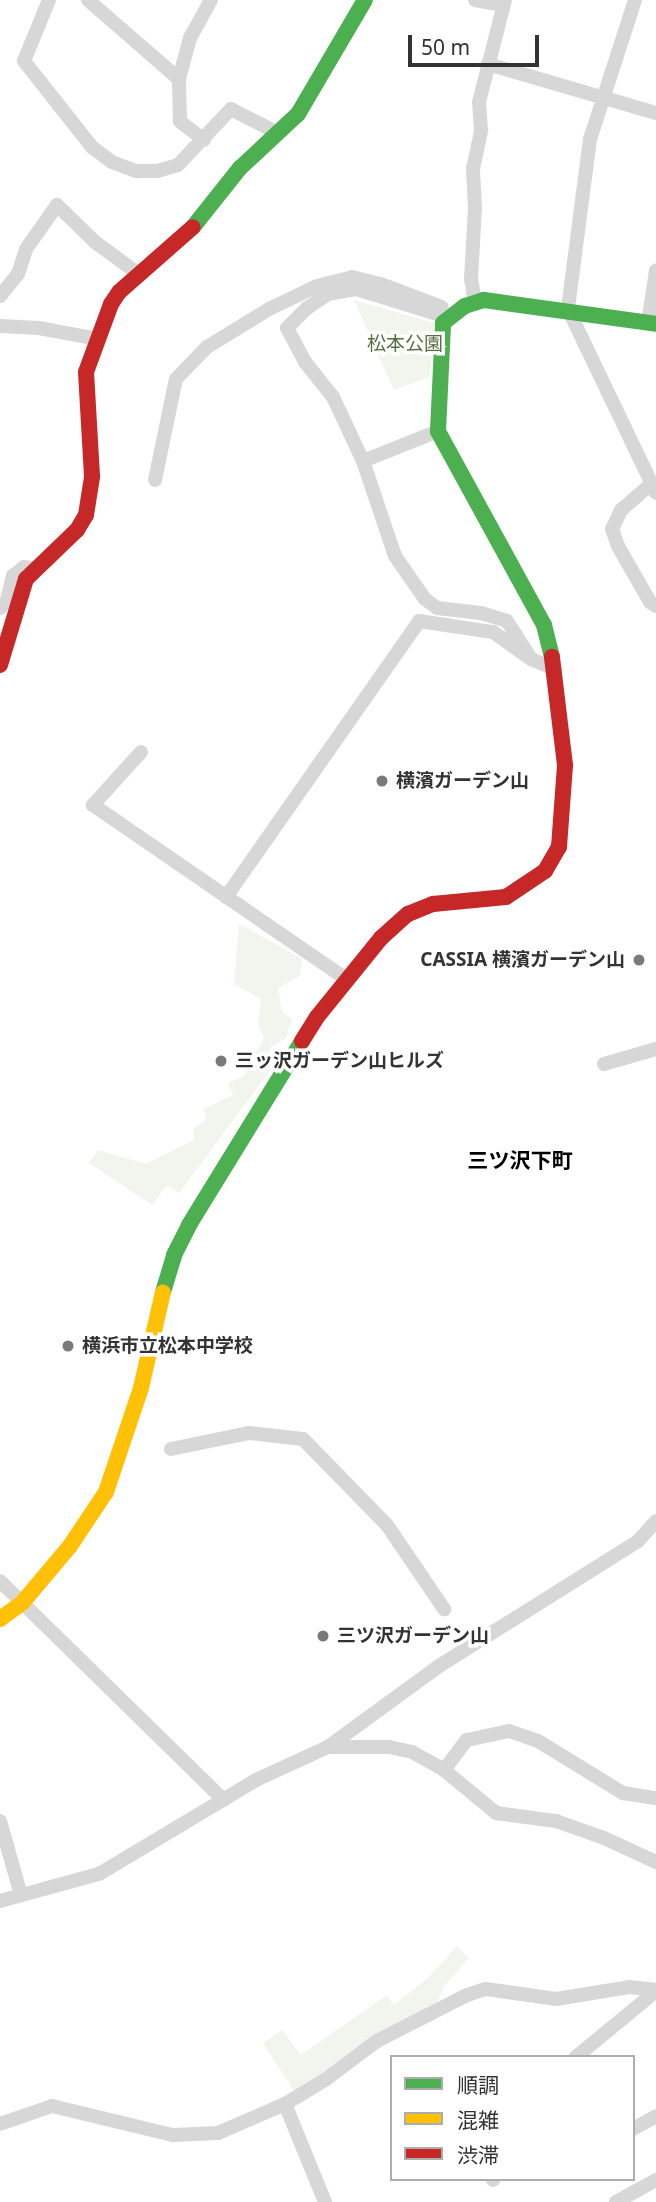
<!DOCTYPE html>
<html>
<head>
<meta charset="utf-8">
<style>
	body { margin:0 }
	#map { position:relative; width:656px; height:2202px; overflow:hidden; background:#fff; font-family:"Noto Sans","Noto Sans JP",sans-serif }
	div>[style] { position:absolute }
	.green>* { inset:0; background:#f1f5ed }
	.street>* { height:14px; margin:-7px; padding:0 7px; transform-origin:7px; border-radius:7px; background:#d7d7d7 }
	.fast>* { height:16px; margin:-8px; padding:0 8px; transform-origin:8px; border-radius:8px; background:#4caf50 }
	.slow>* { height:16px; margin:-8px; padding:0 8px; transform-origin:8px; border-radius:8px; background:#ffc107 }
	.jam>* { height:16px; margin:-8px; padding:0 8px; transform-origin:8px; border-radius:8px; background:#c62828 }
	.dots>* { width:19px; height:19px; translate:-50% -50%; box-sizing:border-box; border:4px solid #fff; border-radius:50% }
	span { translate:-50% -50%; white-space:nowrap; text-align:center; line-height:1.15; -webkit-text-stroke:7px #fff; paint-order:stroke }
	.park-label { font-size:19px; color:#56703f }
	.poi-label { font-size:19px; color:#333; font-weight:700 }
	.left { translate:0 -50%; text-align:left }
	.right { translate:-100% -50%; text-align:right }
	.neighbourhood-label { font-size:21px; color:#000; font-weight:700 }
	.legend { position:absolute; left:390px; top:2055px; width:245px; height:126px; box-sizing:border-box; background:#fff; border:2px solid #adadad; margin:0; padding:9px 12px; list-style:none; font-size:21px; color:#333 }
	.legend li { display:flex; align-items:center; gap:14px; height:35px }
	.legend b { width:35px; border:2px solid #adadad }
	.scale { position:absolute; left:408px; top:35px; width:131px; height:32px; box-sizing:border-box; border:4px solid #333; border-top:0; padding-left:9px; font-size:21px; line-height:24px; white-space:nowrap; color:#333; -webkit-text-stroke:5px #fff; paint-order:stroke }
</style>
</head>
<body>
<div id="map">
	<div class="green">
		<i style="clip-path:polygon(354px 300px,434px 323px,430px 377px,394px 390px)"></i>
		<i style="clip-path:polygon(239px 924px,302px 959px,300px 976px,278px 988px,282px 1012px,292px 1020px,286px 1038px,271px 1047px,266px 1056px,269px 1072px,179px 1193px,167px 1185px,152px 1205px,89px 1163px,98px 1150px,146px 1164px,194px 1140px,194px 1128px,206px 1120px,204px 1109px,233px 1095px,228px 1083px,245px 1075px,248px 1055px,257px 1052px,264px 1037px,258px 1026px,261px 999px,234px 984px)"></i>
		<i style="clip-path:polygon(457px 1946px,469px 1958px,444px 1986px,435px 2008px,296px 2094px,263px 2043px,282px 2030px,301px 2055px,387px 1995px,394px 2005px,428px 1978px)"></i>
	</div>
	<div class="street">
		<i style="left:49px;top:0;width:66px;rotate:112.3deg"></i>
		<i style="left:24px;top:61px;width:110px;rotate:51.7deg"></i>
		<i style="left:92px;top:147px;width:25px;rotate:37deg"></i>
		<i style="left:112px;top:162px;width:26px;rotate:21deg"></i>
		<i style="left:136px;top:171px;width:21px"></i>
		<i style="left:157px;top:171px;width:22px;rotate:-16deg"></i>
		<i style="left:178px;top:165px;width:77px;rotate:-46.6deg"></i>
		<i style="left:231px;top:109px;width:51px;rotate:27.1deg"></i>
		<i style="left:88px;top:0;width:121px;rotate:41deg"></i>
		<i style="left:475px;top:0;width:29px;rotate:10deg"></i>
		<i style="left:635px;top:0;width:146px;rotate:107.9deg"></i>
		<i style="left:590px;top:139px;width:171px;rotate:97.4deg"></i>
		<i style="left:568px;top:309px;width:204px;rotate:64.4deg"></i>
		<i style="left:488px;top:64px;width:175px;rotate:16.3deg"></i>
		<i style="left:204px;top:140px;width:31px;rotate:-142deg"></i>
		<i style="left:180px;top:121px;width:42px;rotate:-91.4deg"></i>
		<i style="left:179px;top:79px;width:42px;rotate:-75deg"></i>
		<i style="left:190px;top:38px;width:43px;rotate:-61.1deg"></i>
		<i style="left:0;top:296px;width:28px;rotate:-51deg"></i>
		<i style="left:18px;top:274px;width:26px;rotate:-72deg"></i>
		<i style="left:26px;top:249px;width:54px;rotate:-54.8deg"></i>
		<i style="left:57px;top:205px;width:53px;rotate:44.2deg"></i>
		<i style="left:95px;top:242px;width:56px;rotate:36.3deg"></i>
		<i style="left:475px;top:303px;width:24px;rotate:-99deg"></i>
		<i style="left:471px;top:279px;width:71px;rotate:-86.8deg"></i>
		<i style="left:475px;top:208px;width:39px;rotate:-93deg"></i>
		<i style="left:473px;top:169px;width:40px;rotate:-78deg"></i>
		<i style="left:481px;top:130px;width:28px;rotate:-94deg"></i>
		<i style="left:479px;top:102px;width:105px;rotate:-75.7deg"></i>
		<i style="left:450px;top:318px;width:98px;rotate:-162.9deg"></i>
		<i style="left:356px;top:289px;width:28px;rotate:170deg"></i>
		<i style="left:328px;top:294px;width:25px;rotate:146deg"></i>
		<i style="left:307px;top:308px;width:28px;rotate:135deg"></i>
		<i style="left:287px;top:328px;width:38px;rotate:62deg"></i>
		<i style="left:305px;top:362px;width:45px;rotate:51.3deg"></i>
		<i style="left:333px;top:397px;width:71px;rotate:64.9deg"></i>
		<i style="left:363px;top:461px;width:100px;rotate:71.4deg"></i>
		<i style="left:395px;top:556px;width:52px;rotate:55.1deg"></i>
		<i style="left:425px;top:599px;width:15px;rotate:37deg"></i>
		<i style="left:437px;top:608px;width:44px;rotate:6.5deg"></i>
		<i style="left:481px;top:613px;width:27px;rotate:17deg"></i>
		<i style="left:507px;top:621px;width:45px;rotate:57.7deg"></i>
		<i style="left:648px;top:323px;width:53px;rotate:-81.3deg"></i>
		<i style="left:0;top:326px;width:39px;rotate:3deg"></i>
		<i style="left:39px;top:328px;width:59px;rotate:10.7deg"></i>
		<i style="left:363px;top:461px;width:81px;rotate:-21.8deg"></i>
		<i style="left:155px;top:480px;width:103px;rotate:-78.3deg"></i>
		<i style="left:176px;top:379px;width:45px;rotate:-45.9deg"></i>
		<i style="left:207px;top:347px;width:73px;rotate:-31.5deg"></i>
		<i style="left:269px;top:309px;width:53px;rotate:-25.6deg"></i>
		<i style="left:317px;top:286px;width:36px;rotate:-14deg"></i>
		<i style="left:352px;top:277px;width:30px;rotate:14deg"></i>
		<i style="left:381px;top:284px;width:65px;rotate:20.7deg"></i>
		<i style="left:651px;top:484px;width:40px;rotate:139deg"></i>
		<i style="left:621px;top:510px;width:21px;rotate:115deg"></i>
		<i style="left:612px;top:529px;width:18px;rotate:71deg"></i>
		<i style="left:618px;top:546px;width:64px;rotate:60.3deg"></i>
		<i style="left:650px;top:602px;width:7px;rotate:34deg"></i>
		<i style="left:0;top:608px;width:10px;rotate:-45deg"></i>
		<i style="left:7px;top:601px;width:26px;rotate:-77deg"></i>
		<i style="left:13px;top:576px;width:14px;rotate:-39deg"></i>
		<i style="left:24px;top:567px;width:11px;rotate:10deg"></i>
		<i style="left:141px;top:752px;width:72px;rotate:132.2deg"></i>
		<i style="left:93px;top:805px;width:309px;rotate:34.5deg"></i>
		<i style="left:226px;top:897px;width:337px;rotate:-55deg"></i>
		<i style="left:419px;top:621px;width:75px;rotate:8.5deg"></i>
		<i style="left:493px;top:632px;width:47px;rotate:35.4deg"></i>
		<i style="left:531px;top:659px;width:26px;rotate:23deg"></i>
		<i style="left:604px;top:1064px;width:54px;rotate:-16.1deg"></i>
		<i style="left:171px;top:1449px;width:80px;rotate:-11.6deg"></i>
		<i style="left:249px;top:1433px;width:54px;rotate:6.3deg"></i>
		<i style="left:303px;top:1439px;width:120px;rotate:45.7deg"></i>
		<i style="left:387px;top:1525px;width:102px;rotate:55.8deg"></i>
		<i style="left:0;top:1581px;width:313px;rotate:44.4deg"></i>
		<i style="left:328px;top:1747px;width:137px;rotate:-36.1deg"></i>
		<i style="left:439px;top:1666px;width:235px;rotate:-32.1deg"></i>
		<i style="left:638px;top:1541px;width:27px;rotate:-48deg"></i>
		<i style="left:444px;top:1770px;width:38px;rotate:-53deg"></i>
		<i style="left:467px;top:1740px;width:43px;rotate:-12.1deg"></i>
		<i style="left:509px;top:1731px;width:31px;rotate:19deg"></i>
		<i style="left:538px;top:1741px;width:100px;rotate:31.5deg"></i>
		<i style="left:623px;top:1793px;width:33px;rotate:9deg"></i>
		<i style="left:0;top:1821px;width:77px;rotate:74.2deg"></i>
		<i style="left:0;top:1901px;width:103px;rotate:-15.3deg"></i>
		<i style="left:99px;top:1874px;width:185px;rotate:-30.9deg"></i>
		<i style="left:258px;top:1779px;width:77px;rotate:-24.6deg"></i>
		<i style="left:328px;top:1747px;width:61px"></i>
		<i style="left:389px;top:1747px;width:24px;rotate:12deg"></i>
		<i style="left:412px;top:1752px;width:37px;rotate:29deg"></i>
		<i style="left:444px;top:1770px;width:67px;rotate:39.6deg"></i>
		<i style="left:496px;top:1813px;width:61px;rotate:7.6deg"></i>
		<i style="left:556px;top:1821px;width:51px;rotate:19.5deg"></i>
		<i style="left:604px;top:1838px;width:57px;rotate:24.8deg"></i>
		<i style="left:576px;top:2057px;width:104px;rotate:-39.5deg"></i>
		<i style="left:285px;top:2104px;width:106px;rotate:67.8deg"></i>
		<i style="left:0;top:2124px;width:55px;rotate:-19.1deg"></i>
		<i style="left:52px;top:2106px;width:124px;rotate:13.5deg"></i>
		<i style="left:173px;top:2135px;width:45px;rotate:-2.5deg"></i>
		<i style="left:218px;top:2133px;width:73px;rotate:-23.4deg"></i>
		<i style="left:285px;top:2104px;width:47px;rotate:-31deg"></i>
		<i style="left:325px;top:2080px;width:65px;rotate:-36.9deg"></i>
		<i style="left:377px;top:2041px;width:101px;rotate:-27.1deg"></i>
		<i style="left:467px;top:1995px;width:20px;rotate:-18deg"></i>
		<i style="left:486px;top:1989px;width:71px;rotate:8.1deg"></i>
		<i style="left:556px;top:1999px;width:74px;rotate:-9.3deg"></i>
		<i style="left:629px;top:1987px;width:27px;rotate:6deg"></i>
		<i style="left:633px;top:2129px;width:26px;rotate:-29deg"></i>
		<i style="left:493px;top:2180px;width:1px;rotate:-45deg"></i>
		<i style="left:616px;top:2202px;width:46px;rotate:-28.8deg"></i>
	</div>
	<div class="fast">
		<i style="left:193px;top:227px;width:75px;rotate:-51.5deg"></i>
		<i style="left:240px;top:168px;width:79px;rotate:-43deg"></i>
		<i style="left:298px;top:114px;width:132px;rotate:-59.6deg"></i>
		<i style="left:552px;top:657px;width:33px;rotate:-104deg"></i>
		<i style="left:544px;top:625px;width:221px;rotate:-118.7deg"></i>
		<i style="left:438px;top:431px;width:108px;rotate:-87.3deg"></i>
		<i style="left:443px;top:323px;width:28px;rotate:-38deg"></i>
		<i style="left:465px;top:306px;width:20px;rotate:-18deg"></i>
		<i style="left:484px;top:300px;width:174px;rotate:7.9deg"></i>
		<i style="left:163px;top:1292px;width:39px;rotate:-73deg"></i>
		<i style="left:174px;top:1255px;width:34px;rotate:-63deg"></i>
		<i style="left:189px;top:1225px;width:216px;rotate:-58.4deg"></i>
	</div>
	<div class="slow">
		<i style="left:0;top:1619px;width:27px;rotate:-36deg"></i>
		<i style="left:22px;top:1603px;width:75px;rotate:-49.9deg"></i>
		<i style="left:70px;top:1546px;width:65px;rotate:-56.3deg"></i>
		<i style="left:106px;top:1492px;width:110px;rotate:-71.4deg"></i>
		<i style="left:141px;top:1388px;width:98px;rotate:-77.1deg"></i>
	</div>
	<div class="jam">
		<i style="left:0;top:665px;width:90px;rotate:-73.2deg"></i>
		<i style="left:26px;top:579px;width:71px;rotate:-43.9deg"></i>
		<i style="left:77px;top:530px;width:17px;rotate:-59deg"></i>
		<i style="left:86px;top:515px;width:39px;rotate:-81deg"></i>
		<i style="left:92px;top:476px;width:104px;rotate:-93.3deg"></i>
		<i style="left:86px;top:372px;width:72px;rotate:-69.8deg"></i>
		<i style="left:111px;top:304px;width:14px;rotate:-56deg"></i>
		<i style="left:119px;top:292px;width:98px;rotate:-41.3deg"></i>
		<i style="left:302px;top:1041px;width:28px;rotate:-58deg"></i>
		<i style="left:317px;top:1017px;width:102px;rotate:-51deg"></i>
		<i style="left:381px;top:938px;width:36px;rotate:-42deg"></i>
		<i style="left:408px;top:914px;width:27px;rotate:-22deg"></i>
		<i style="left:433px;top:904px;width:73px;rotate:-5.5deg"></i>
		<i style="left:506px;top:897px;width:47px;rotate:-33.7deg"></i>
		<i style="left:545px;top:871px;width:28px;rotate:-60deg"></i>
		<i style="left:559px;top:847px;width:82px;rotate:-85.8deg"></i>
		<i style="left:565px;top:765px;width:109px;rotate:-96.9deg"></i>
	</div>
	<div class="dots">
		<i style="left:382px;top:781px;background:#7a7a7a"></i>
		<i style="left:639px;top:960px;background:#7a7a7a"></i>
		<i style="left:221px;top:1061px;background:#7a7a7a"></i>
		<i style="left:68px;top:1346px;background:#7a7a7a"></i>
		<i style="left:323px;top:1636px;background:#7a7a7a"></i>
	</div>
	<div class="park-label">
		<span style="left:405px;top:344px">松本公園</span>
	</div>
	<div class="poi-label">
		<span class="left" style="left:396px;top:781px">横濱ガーデン山</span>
		<span class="right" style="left:625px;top:960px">CASSIA 横濱ガーデン山</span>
		<span class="left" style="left:235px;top:1061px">三ッ沢ガーデン山ヒルズ</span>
		<span class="left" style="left:82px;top:1346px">横浜市立松本中学校</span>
		<span class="left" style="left:337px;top:1636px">三ツ沢ガーデン山</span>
	</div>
	<div class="neighbourhood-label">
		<span style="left:520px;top:1160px">三ツ沢下町</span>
	</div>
	<ul class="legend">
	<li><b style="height:9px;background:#4caf50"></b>順調</li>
	<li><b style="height:9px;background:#ffc107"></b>混雑</li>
	<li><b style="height:9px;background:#c62828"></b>渋滞</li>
	</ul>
	<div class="scale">50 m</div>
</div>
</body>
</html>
